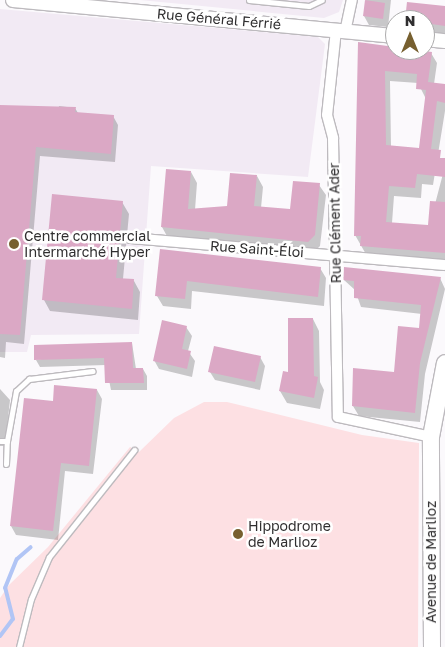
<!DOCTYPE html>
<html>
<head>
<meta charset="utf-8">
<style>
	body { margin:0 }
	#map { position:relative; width:445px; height:647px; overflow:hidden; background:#fbf9fc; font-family:"Golos Text",sans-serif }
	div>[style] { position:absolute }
	.built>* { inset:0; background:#f2eaf4 }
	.green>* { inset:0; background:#fde0e3 }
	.shadow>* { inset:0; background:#0003 }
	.stream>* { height:4px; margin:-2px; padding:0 2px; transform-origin:2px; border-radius:2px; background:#b1c5f5 }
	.building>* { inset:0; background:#dba8c5 }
	.roads { filter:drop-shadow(1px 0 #bdbabe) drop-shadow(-1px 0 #bdbabe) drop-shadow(0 1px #bdbabe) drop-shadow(0 -1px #bdbabe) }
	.service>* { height:5px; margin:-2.5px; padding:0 2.5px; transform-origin:2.5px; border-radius:2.5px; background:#fff }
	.minor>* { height:10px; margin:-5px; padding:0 5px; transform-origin:5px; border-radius:5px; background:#fff }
	.secondary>* { height:14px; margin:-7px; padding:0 7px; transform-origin:7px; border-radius:7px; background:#fff }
	.primary>* { height:16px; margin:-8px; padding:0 8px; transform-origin:8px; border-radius:8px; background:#fff }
	.dots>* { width:14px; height:14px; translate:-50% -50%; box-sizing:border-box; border:2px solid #fff; border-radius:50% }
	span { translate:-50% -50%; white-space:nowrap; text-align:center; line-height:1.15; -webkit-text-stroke:5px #fff; paint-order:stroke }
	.street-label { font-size:14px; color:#2f2e2f }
	.poi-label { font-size:14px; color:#2f2e2f }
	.left { translate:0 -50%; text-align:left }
	.north { position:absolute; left:385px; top:10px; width:50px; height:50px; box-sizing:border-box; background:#fff; border:1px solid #acabac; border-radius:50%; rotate:0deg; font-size:14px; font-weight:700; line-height:20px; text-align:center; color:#2f2e2f }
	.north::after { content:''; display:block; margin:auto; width:18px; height:22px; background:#776030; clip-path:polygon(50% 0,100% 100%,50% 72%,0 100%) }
</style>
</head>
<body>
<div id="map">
	<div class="built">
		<i style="clip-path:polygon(140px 0,343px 0,339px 12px,324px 18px)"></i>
		<i style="clip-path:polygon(0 9px,318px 37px,325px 44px,308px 177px,151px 166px,139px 334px,31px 335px,27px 352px,0 352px)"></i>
	</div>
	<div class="green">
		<i style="clip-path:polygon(204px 402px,227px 402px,362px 435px,419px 443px,418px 647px,0 647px,0 598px,9px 585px,48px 547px,130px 447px,139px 452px,174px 418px)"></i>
	</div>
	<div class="shadow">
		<i style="clip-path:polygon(366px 0,391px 0,388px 27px,369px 25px,364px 16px)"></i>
		<i style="clip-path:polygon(445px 8px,445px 34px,425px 31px,425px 20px)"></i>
		<i style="clip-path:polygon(evenodd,359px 43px,431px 53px,437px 63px,434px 84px,445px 85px,445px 111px,433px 185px,422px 184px,421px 198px,394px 196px,392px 223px,429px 227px,445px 166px,445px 262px,367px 256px,355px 235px,359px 43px,390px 81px,418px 83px,426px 99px,420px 149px,391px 147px,390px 81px)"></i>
		<i style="clip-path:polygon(0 106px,58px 111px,59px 106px,75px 108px,78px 113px,113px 116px,118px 125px,115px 162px,40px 156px,24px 344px,6px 342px,5px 358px,0 357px)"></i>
		<i style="clip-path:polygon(191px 172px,197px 183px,195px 210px,228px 207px,257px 176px,263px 187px,261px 208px,291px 211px,319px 185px,326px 195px,320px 246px,314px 252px,168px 238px,162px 227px)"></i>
		<i style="clip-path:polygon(122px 202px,129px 214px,123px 279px,134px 281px,140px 292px,138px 320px,50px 311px,44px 300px)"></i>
		<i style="clip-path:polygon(161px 250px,320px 268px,326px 278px,324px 306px,192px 291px,191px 309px,163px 306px,157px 296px)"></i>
		<i style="clip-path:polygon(440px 278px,445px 289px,425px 374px,420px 422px,359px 416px,353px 406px,395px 373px,420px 329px,422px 314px,361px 307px,355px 290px,344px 280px)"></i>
		<i style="clip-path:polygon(313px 319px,319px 331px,320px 382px,324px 390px,320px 409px,287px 403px,280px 391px)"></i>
		<i style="clip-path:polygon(186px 327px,192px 336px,188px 351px,195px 361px,192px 377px,159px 369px,154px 360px)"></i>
		<i style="clip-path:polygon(132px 343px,136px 369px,143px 369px,147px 376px,147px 390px,111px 390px,106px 365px,40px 367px,36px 360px)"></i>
		<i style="clip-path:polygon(260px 357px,265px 366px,260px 390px,215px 380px,210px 372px)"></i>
		<i style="clip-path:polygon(0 389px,10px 400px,5px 446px,0 446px)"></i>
		<i style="clip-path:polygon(97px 390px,102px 399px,93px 474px,65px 471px,58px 540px,16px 535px,11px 526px,54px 402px)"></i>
	</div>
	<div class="stream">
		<i style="left:0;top:636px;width:21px;rotate:-53deg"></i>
		<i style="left:13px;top:619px;width:32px;rotate:-104deg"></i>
		<i style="left:5px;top:588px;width:31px;rotate:-68deg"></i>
		<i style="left:17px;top:559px;width:18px;rotate:-41deg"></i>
	</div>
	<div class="building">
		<i style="clip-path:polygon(365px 0,385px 3px,383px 19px,363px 16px)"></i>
		<i style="clip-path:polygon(407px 2px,445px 6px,445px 26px,405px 20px)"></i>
		<i style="clip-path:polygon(evenodd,358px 42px,432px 52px,428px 82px,445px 84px,445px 103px,437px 101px,431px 149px,441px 150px,440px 158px,445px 158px,445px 177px,417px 174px,415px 188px,389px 186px,386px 222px,428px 225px,430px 201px,445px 202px,445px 253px,360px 246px,361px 236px,354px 236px,358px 42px,385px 71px,417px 74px,416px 89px,426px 90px,419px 148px,386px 145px,385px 71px)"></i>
		<i style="clip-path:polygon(0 105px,76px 107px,75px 112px,114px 115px,111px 154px,36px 147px,20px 335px,0 334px)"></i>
		<i style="clip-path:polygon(166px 169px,191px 171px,188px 209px,227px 206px,230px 173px,257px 175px,254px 206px,290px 209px,293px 181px,320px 183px,315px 235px,308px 242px,161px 227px)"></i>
		<i style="clip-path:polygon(52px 194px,123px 201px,116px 278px,134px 279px,132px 309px,42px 300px)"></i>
		<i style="clip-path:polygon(160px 249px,321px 267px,318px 297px,187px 281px,185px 299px,155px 296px)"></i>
		<i style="clip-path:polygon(344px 267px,441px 277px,420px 363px,415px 413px,352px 406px,353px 368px,394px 372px,398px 326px,419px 328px,421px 305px,354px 298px,354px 281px,343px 280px)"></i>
		<i style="clip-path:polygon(288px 318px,313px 318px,314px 376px,318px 377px,314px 398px,279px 391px,283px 371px,288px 372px)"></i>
		<i style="clip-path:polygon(162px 320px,187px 326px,182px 349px,191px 351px,187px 369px,153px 361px)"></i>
		<i style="clip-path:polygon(132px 342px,133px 368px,143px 368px,144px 383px,105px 383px,104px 358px,34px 360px,34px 345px)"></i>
		<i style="clip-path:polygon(214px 346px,261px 356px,255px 382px,208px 372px)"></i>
		<i style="clip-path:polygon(54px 385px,97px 389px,89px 466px,61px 463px,53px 531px,10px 526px,24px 398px,53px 401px)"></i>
	</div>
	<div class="roads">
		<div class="service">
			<i style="left:249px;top:0;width:60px;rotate:5.7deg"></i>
			<i style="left:309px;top:6px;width:14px;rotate:-25deg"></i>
			<i style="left:0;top:441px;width:7px"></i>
			<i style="left:7px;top:441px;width:51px;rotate:-79.8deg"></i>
			<i style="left:16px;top:391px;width:18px;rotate:-43deg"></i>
			<i style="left:29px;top:379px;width:64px;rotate:-7.1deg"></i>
			<i style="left:6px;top:464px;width:23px;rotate:-88deg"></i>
			<i style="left:19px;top:647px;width:49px;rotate:-76deg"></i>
			<i style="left:31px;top:599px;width:46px;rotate:-66.8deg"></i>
			<i style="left:49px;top:557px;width:137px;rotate:-51.5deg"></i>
		</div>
		<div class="minor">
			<i style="left:336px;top:30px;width:85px;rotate:96deg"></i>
			<i style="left:327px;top:115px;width:24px;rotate:75deg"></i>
			<i style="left:333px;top:138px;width:279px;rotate:89deg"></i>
			<i style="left:338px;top:417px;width:95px;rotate:12.1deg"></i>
			<i style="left:345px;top:32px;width:33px;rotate:-78deg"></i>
			<i style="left:130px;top:238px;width:316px;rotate:4.9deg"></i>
		</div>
		<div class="secondary">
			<i style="left:13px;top:0;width:384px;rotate:5.4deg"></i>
			<i style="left:425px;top:39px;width:20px;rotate:6deg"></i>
		</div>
		<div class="primary">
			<i style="left:432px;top:647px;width:210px;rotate:-90.3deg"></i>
			<i style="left:431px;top:437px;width:75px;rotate:-79.3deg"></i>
		</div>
	</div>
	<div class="dots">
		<i style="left:14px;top:244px;background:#776030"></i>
		<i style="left:238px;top:534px;background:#776030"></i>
	</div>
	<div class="street-label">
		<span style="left:219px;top:19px;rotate:5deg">Rue Général Férrié</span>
		<span style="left:335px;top:223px;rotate:-91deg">Rue Clément Ader</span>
		<span style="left:257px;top:249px;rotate:4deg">Rue Saint-Éloi</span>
		<span style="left:431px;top:562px;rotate:-90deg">Avenue de Marlioz</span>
	</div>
	<div class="poi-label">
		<span class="left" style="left:24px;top:244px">Centre commercial<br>Intermarché Hyper</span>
		<span class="left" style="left:248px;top:534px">Hippodrome<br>de Marlioz</span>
	</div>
	<div class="north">N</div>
</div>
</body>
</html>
